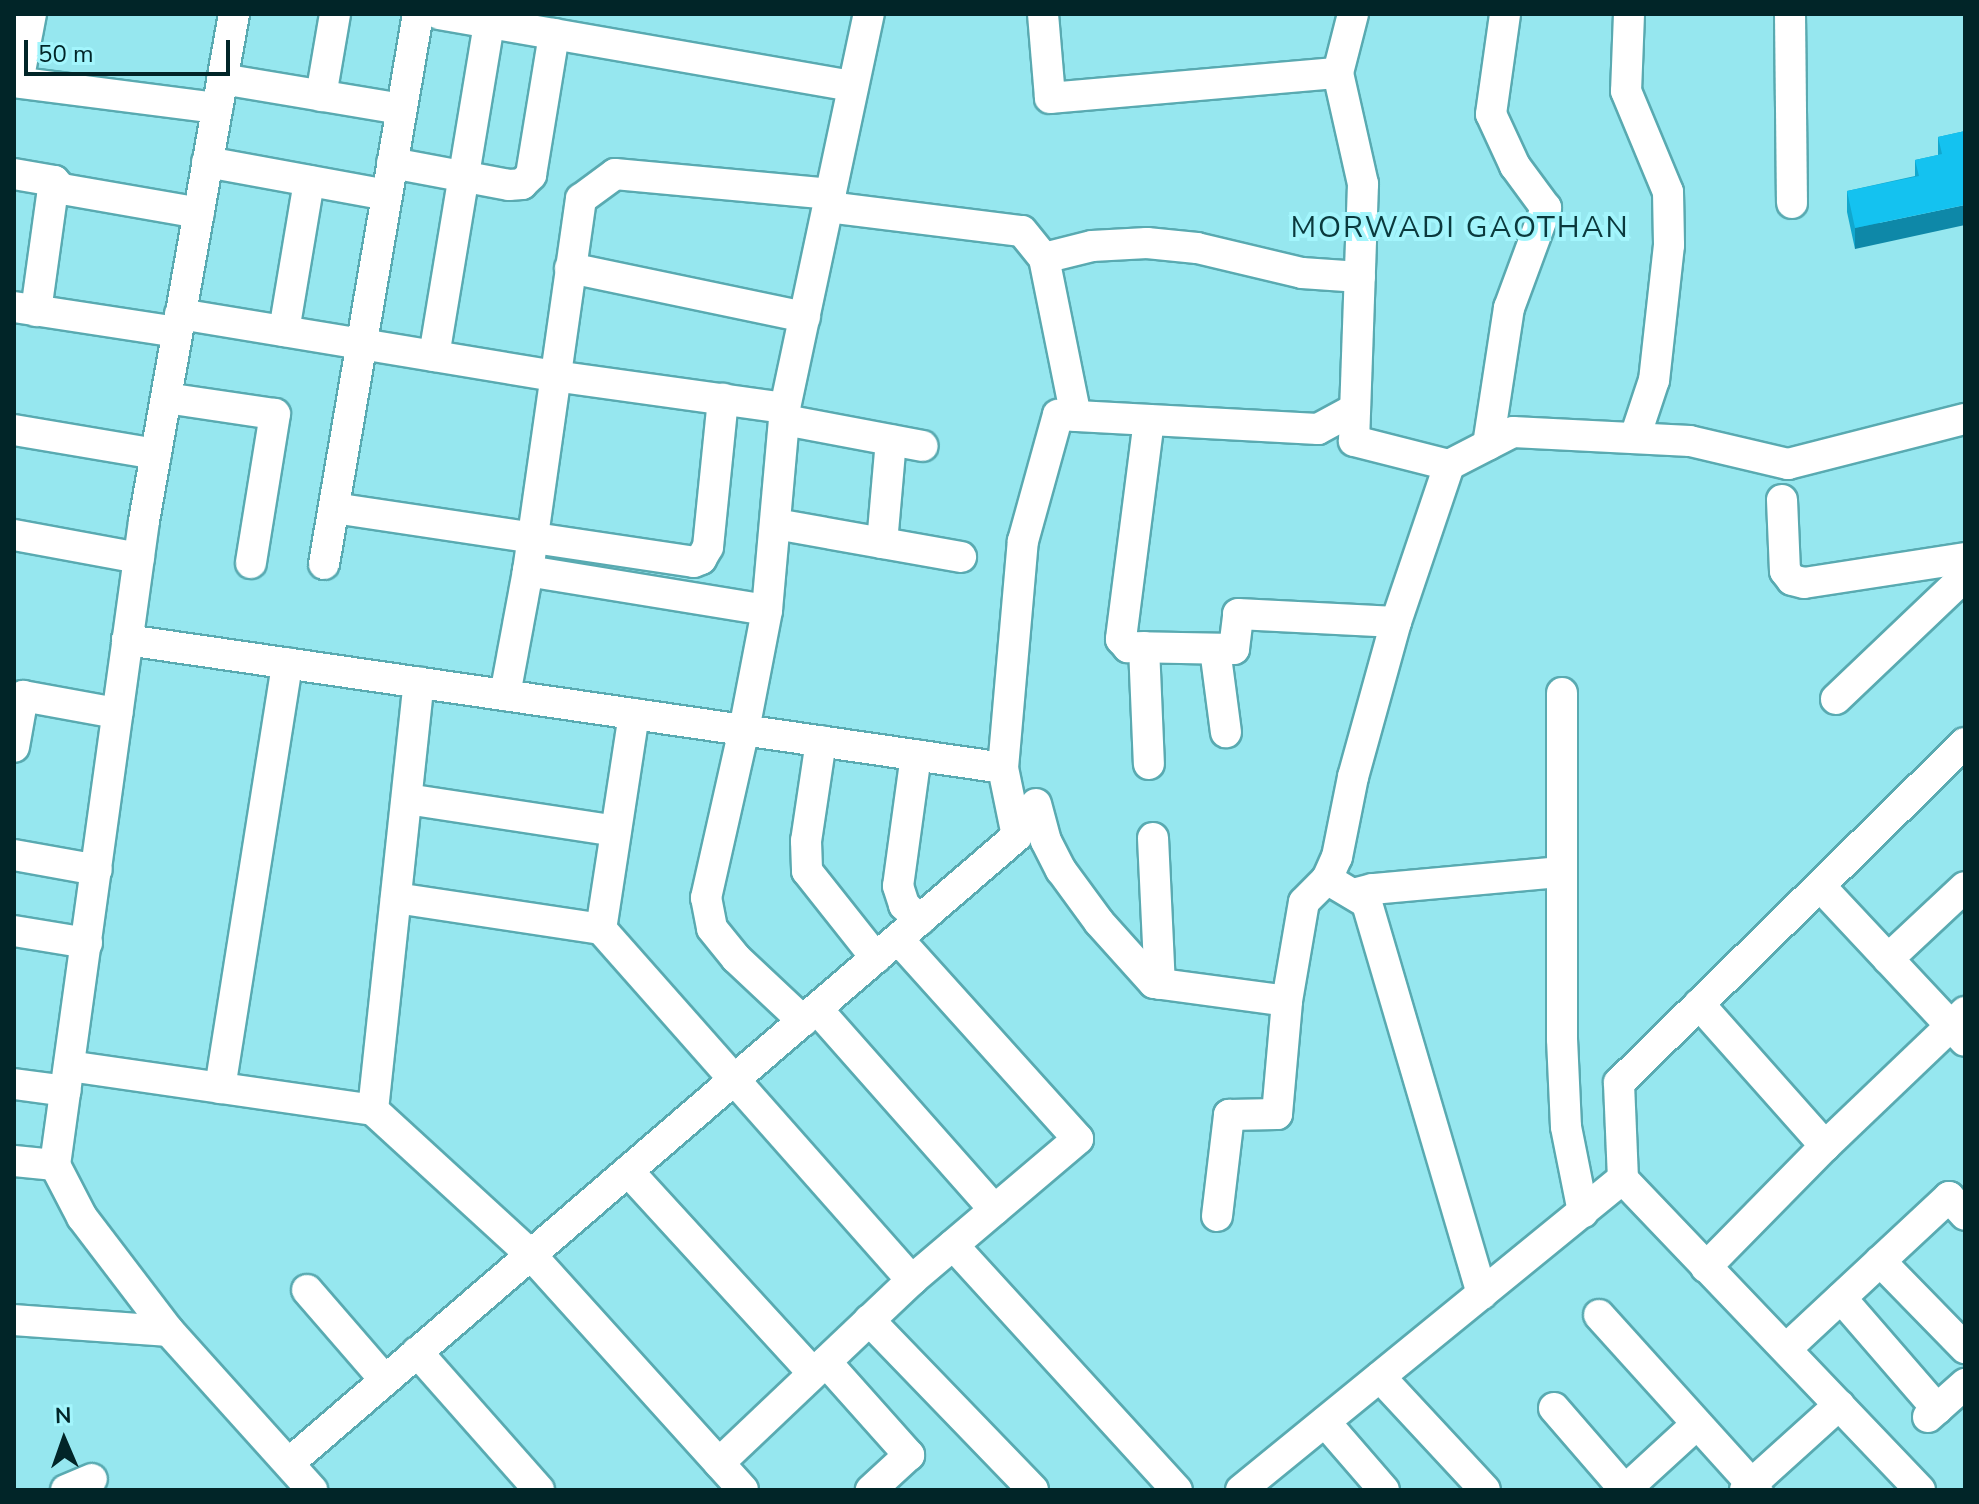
<!DOCTYPE html>
<html>
<head>
<meta charset="utf-8">
<style>
	body { margin:0 }
	#map { position:relative; width:1979px; height:1504px; overflow:hidden; background:#96e7ef; font-family:"Nunito Sans",sans-serif }
	div>[style] { position:absolute }
	.roads { filter:drop-shadow(2px 0 #59aab1) drop-shadow(-2px 0 #59aab1) drop-shadow(0 2px #59aab1) drop-shadow(0 -2px #59aab1) }
	.minor>* { height:30px; margin:-15px; padding:0 15px; transform-origin:15px; border-radius:15px; background:#fff }
	.wall>* { inset:0; background:#11a7ce }
	.shaded-wall>* { inset:0; background:#0e88a8 }
	.building>* { inset:0; background:#14c2f0 }
	span { translate:-50% -50%; white-space:nowrap; text-align:center; line-height:1.15; -webkit-text-stroke:8px #a3f5fc; paint-order:stroke }
	.neighbourhood-label { font-size:30px; color:#0a393d; letter-spacing:2px }
	.frame { position:absolute; inset:0; border:16px solid #012528; pointer-events:none }
	.north { position:absolute; left:24px; top:1400px; width:80px; height:80px; -webkit-text-stroke:6px #a3f5fc; paint-order:stroke; rotate:358deg; font-size:22px; font-weight:700; line-height:32px; text-align:center; color:#012528 }
	.north::after { content:''; display:block; margin:auto; width:28px; height:36px; background:#012528; clip-path:polygon(50% 0,100% 100%,50% 72%,0 100%) }
	.scale { position:absolute; left:24px; top:40px; width:206px; height:36px; box-sizing:border-box; border:4px solid #012528; border-top:0; padding-left:10px; font-size:24px; line-height:28px; white-space:nowrap; color:#012528; -webkit-text-stroke:6px #a3f5fc; paint-order:stroke }
</style>
</head>
<body>
<div id="map">
	<div class="roads">
		<div class="minor">
			<i style="left:234px;top:14px;width:515px;rotate:100.07deg"></i>
			<i style="left:144px;top:521px;width:650px;rotate:97.87deg"></i>
			<i style="left:55px;top:1165px;width:59px;rotate:62.6deg"></i>
			<i style="left:82px;top:1217px;width:143px;rotate:52.7deg"></i>
			<i style="left:169px;top:1331px;width:214px;rotate:48deg"></i>
			<i style="left:439px;top:14px;width:420px;rotate:9.9deg"></i>
			<i style="left:1043px;top:14px;width:84px;rotate:85.2deg"></i>
			<i style="left:1050px;top:98px;width:289px;rotate:-5deg"></i>
			<i style="left:1353px;top:14px;width:61px;rotate:104.3deg"></i>
			<i style="left:1338px;top:73px;width:114px;rotate:77.3deg"></i>
			<i style="left:1363px;top:184px;width:257px;rotate:92deg"></i>
			<i style="left:1354px;top:441px;width:98px;rotate:14.2deg"></i>
			<i style="left:1629px;top:14px;width:77px;rotate:92.2deg"></i>
			<i style="left:1626px;top:91px;width:109px;rotate:67.4deg"></i>
			<i style="left:1668px;top:192px;width:53px;rotate:88.9deg"></i>
			<i style="left:1669px;top:245px;width:136px;rotate:96.3deg"></i>
			<i style="left:1654px;top:380px;width:60px;rotate:108.4deg"></i>
			<i style="left:1790px;top:14px;width:189px;rotate:89.4deg"></i>
			<i style="left:222px;top:79px;width:181px;rotate:9.5deg"></i>
			<i style="left:14px;top:82px;width:205px;rotate:7.3deg"></i>
			<i style="left:18px;top:82px;width:69px;rotate:-79.2deg"></i>
			<i style="left:321px;top:96px;width:83px;rotate:-80.3deg"></i>
			<i style="left:207px;top:162px;width:183px;rotate:10.4deg"></i>
			<i style="left:392px;top:163px;width:119px;rotate:10.6deg"></i>
			<i style="left:509px;top:185px;width:13px;rotate:-4deg"></i>
			<i style="left:522px;top:184px;width:13px;rotate:-45deg"></i>
			<i style="left:531px;top:175px;width:143px;rotate:-80.7deg"></i>
			<i style="left:14px;top:174px;width:41px;rotate:9.9deg"></i>
			<i style="left:54px;top:181px;width:11px;rotate:45deg"></i>
			<i style="left:62px;top:189px;width:139px;rotate:9.9deg"></i>
			<i style="left:828px;top:207px;width:195px;rotate:7.1deg"></i>
			<i style="left:1022px;top:231px;width:35px;rotate:51deg"></i>
			<i style="left:1044px;top:258px;width:161px;rotate:78.6deg"></i>
			<i style="left:1044px;top:258px;width:49px;rotate:-14deg"></i>
			<i style="left:1092px;top:246px;width:55px;rotate:-3.1deg"></i>
			<i style="left:1147px;top:243px;width:50px;rotate:5.7deg"></i>
			<i style="left:1197px;top:248px;width:108px;rotate:13.4deg"></i>
			<i style="left:1302px;top:273px;width:58px;rotate:3.9deg"></i>
			<i style="left:570px;top:268px;width:240px;rotate:11.8deg"></i>
			<i style="left:14px;top:307px;width:165px;rotate:8.7deg"></i>
			<i style="left:36px;top:311px;width:131px;rotate:-82.1deg"></i>
			<i style="left:180px;top:314px;width:379px;rotate:9.4deg"></i>
			<i style="left:554px;top:376px;width:233px;rotate:7.9deg"></i>
			<i style="left:284px;top:331px;width:152px;rotate:-80.5deg"></i>
			<i style="left:434px;top:356px;width:338px;rotate:-80.6deg"></i>
			<i style="left:166px;top:398px;width:110px;rotate:8.4deg"></i>
			<i style="left:275px;top:414px;width:151px;rotate:99.2deg"></i>
			<i style="left:785px;top:420px;width:140px;rotate:10.7deg"></i>
			<i style="left:1149px;top:420px;width:221px;rotate:97.3deg"></i>
			<i style="left:1121px;top:639px;width:11px;rotate:49deg"></i>
			<i style="left:1128px;top:647px;width:106px;rotate:1.1deg"></i>
			<i style="left:1234px;top:649px;width:35px;rotate:-83deg"></i>
			<i style="left:1238px;top:614px;width:158px;rotate:2.9deg"></i>
			<i style="left:14px;top:430px;width:144px;rotate:9.6deg"></i>
			<i style="left:1488px;top:445px;width:139px;rotate:-81.3deg"></i>
			<i style="left:1509px;top:308px;width:107px;rotate:-69.7deg"></i>
			<i style="left:1546px;top:208px;width:52px;rotate:-126.4deg"></i>
			<i style="left:1515px;top:166px;width:57px;rotate:-114.8deg"></i>
			<i style="left:1491px;top:114px;width:101px;rotate:-82deg"></i>
			<i style="left:1782px;top:500px;width:71px;rotate:87.6deg"></i>
			<i style="left:1785px;top:571px;width:11px;rotate:52deg"></i>
			<i style="left:1792px;top:580px;width:12px;rotate:14deg"></i>
			<i style="left:1804px;top:583px;width:163px;rotate:-8.8deg"></i>
			<i style="left:334px;top:508px;width:364px;rotate:8.5deg"></i>
			<i style="left:694px;top:562px;width:8px;rotate:-23deg"></i>
			<i style="left:701px;top:559px;width:14px;rotate:-60deg"></i>
			<i style="left:708px;top:547px;width:149px;rotate:-84.2deg"></i>
			<i style="left:776px;top:524px;width:188px;rotate:10.1deg"></i>
			<i style="left:14px;top:535px;width:127px;rotate:10.4deg"></i>
			<i style="left:882px;top:543px;width:103px;rotate:-85deg"></i>
			<i style="left:324px;top:564px;width:558px;rotate:-80.3deg"></i>
			<i style="left:528px;top:571px;width:242px;rotate:9.3deg"></i>
			<i style="left:127px;top:640px;width:885px;rotate:8.31deg"></i>
			<i style="left:1003px;top:768px;width:69px;rotate:78.4deg"></i>
			<i style="left:1017px;top:836px;width:961px;rotate:139.26deg"></i>
			<i style="left:1144px;top:647px;width:117px;rotate:87.6deg"></i>
			<i style="left:1215px;top:649px;width:84px;rotate:82.5deg"></i>
			<i style="left:1562px;top:693px;width:346px;rotate:90deg"></i>
			<i style="left:1562px;top:1039px;width:88px;rotate:87.4deg"></i>
			<i style="left:1566px;top:1127px;width:87px;rotate:78.7deg"></i>
			<i style="left:505px;top:695px;width:126px;rotate:-79.5deg"></i>
			<i style="left:528px;top:571px;width:376px;rotate:-81.9deg"></i>
			<i style="left:581px;top:199px;width:42px;rotate:-36.3deg"></i>
			<i style="left:615px;top:174px;width:217px;rotate:5.3deg"></i>
			<i style="left:1836px;top:699px;width:178px;rotate:-43.6deg"></i>
			<i style="left:634px;top:714px;width:218px;rotate:98.7deg"></i>
			<i style="left:601px;top:929px;width:469px;rotate:48.5deg"></i>
			<i style="left:912px;top:1280px;width:266px;rotate:136.5deg"></i>
			<i style="left:821px;top:741px;width:101px;rotate:98.5deg"></i>
			<i style="left:806px;top:841px;width:30px;rotate:88deg"></i>
			<i style="left:807px;top:871px;width:111px;rotate:51.6deg"></i>
			<i style="left:14px;top:747px;width:52px;rotate:-80deg"></i>
			<i style="left:23px;top:696px;width:96px;rotate:10.3deg"></i>
			<i style="left:916px;top:755px;width:132px;rotate:97.8deg"></i>
			<i style="left:898px;top:886px;width:20px;rotate:72deg"></i>
			<i style="left:904px;top:905px;width:22px;rotate:43deg"></i>
			<i style="left:1003px;top:768px;width:228px;rotate:-85deg"></i>
			<i style="left:1023px;top:541px;width:131px;rotate:-74.5deg"></i>
			<i style="left:1058px;top:415px;width:260px;rotate:3.1deg"></i>
			<i style="left:1318px;top:429px;width:42px;rotate:-28.4deg"></i>
			<i style="left:407px;top:799px;width:211px;rotate:8.7deg"></i>
			<i style="left:1036px;top:804px;width:38px;rotate:75deg"></i>
			<i style="left:1046px;top:841px;width:33px;rotate:63deg"></i>
			<i style="left:1061px;top:870px;width:64px;rotate:53.8deg"></i>
			<i style="left:1099px;top:922px;width:82px;rotate:48deg"></i>
			<i style="left:1154px;top:983px;width:134px;rotate:7.7deg"></i>
			<i style="left:1287px;top:1001px;width:100px;rotate:-80.3deg"></i>
			<i style="left:1304px;top:902px;width:33px;rotate:-45deg"></i>
			<i style="left:1153px;top:838px;width:146px;rotate:87.3deg"></i>
			<i style="left:14px;top:855px;width:84px;rotate:10.2deg"></i>
			<i style="left:1820px;top:886px;width:212px;rotate:46.9deg"></i>
			<i style="left:1353px;top:894px;width:21px;rotate:-14deg"></i>
			<i style="left:1373px;top:889px;width:188px;rotate:-5.2deg"></i>
			<i style="left:396px;top:898px;width:207px;rotate:8.6deg"></i>
			<i style="left:14px;top:931px;width:74px;rotate:9.3deg"></i>
			<i style="left:898px;top:939px;width:269px;rotate:48deg"></i>
			<i style="left:1078px;top:1139px;width:218px;rotate:139.7deg"></i>
			<i style="left:1888px;top:959px;width:105px;rotate:-43.1deg"></i>
			<i style="left:1699px;top:1004px;width:190px;rotate:48.4deg"></i>
			<i style="left:1825px;top:1146px;width:170px;rotate:134.5deg"></i>
			<i style="left:817px;top:1009px;width:268px;rotate:48.5deg"></i>
			<i style="left:803px;top:1021px;width:92px;rotate:-136.8deg"></i>
			<i style="left:736px;top:958px;width:38px;rotate:-129deg"></i>
			<i style="left:712px;top:928px;width:31px;rotate:-101deg"></i>
			<i style="left:706px;top:898px;width:172px;rotate:-77.3deg"></i>
			<i style="left:744px;top:730px;width:122px;rotate:-79.1deg"></i>
			<i style="left:767px;top:610px;width:203px;rotate:-84.9deg"></i>
			<i style="left:785px;top:408px;width:403px;rotate:-78deg"></i>
			<i style="left:69px;top:1066px;width:307px;rotate:8.2deg"></i>
			<i style="left:373px;top:1110px;width:430px;rotate:-83.9deg"></i>
			<i style="left:14px;top:1084px;width:52px;rotate:7.7deg"></i>
			<i style="left:220px;top:1088px;width:430px;rotate:-81deg"></i>
			<i style="left:373px;top:1110px;width:214px;rotate:42.5deg"></i>
			<i style="left:531px;top:1255px;width:316px;rotate:47.9deg"></i>
			<i style="left:1825px;top:1146px;width:194px;rotate:-43.7deg"></i>
			<i style="left:14px;top:1161px;width:41px;rotate:5.6deg"></i>
			<i style="left:628px;top:1171px;width:274px;rotate:47.5deg"></i>
			<i style="left:1217px;top:1216px;width:102px;rotate:-83.2deg"></i>
			<i style="left:1229px;top:1115px;width:48px;rotate:-1.2deg"></i>
			<i style="left:1277px;top:1114px;width:113px;rotate:-84.9deg"></i>
			<i style="left:953px;top:1245px;width:332px;rotate:47.6deg"></i>
			<i style="left:1880px;top:1261px;width:122px;rotate:45.7deg"></i>
			<i style="left:307px;top:1290px;width:119px;rotate:49.1deg"></i>
			<i style="left:1482px;top:1294px;width:408px;rotate:-106.4deg"></i>
			<i style="left:1367px;top:903px;width:47px;rotate:-149deg"></i>
			<i style="left:1327px;top:879px;width:24px;rotate:-66deg"></i>
			<i style="left:1337px;top:857px;width:82px;rotate:-78.7deg"></i>
			<i style="left:1353px;top:777px;width:161px;rotate:-74.5deg"></i>
			<i style="left:1396px;top:622px;width:166px;rotate:-71.3deg"></i>
			<i style="left:1449px;top:465px;width:72px;rotate:-27.3deg"></i>
			<i style="left:1513px;top:432px;width:177px;rotate:2.9deg"></i>
			<i style="left:1690px;top:441px;width:101px;rotate:13.2deg"></i>
			<i style="left:1788px;top:464px;width:183px;rotate:-14.3deg"></i>
			<i style="left:1841px;top:1298px;width:147px;rotate:49.1deg"></i>
			<i style="left:1599px;top:1315px;width:236px;rotate:47.9deg"></i>
			<i style="left:14px;top:1320px;width:155px;rotate:4.1deg"></i>
			<i style="left:869px;top:1320px;width:236px;rotate:46deg"></i>
			<i style="left:1786px;top:1349px;width:223px;rotate:-43deg"></i>
			<i style="left:1949px;top:1197px;width:24px;rotate:48deg"></i>
			<i style="left:417px;top:1352px;width:184px;rotate:48.5deg"></i>
			<i style="left:826px;top:1362px;width:125px;rotate:48.3deg"></i>
			<i style="left:909px;top:1455px;width:52px;rotate:137.4deg"></i>
			<i style="left:1380px;top:1377px;width:154px;rotate:47.1deg"></i>
			<i style="left:1554px;top:1408px;width:108px;rotate:49.1deg"></i>
			<i style="left:1928px;top:1417px;width:50px;rotate:-41.7deg"></i>
			<i style="left:1325px;top:1422px;width:90px;rotate:49.1deg"></i>
			<i style="left:66px;top:1490px;width:28px;rotate:-23deg"></i>
			<i style="left:1241px;top:1490px;width:493px;rotate:-39.2deg"></i>
			<i style="left:1625px;top:1490px;width:96px;rotate:-42.5deg"></i>
			<i style="left:1745px;top:1490px;width:127px;rotate:-42.1deg"></i>
			<i style="left:1920px;top:1490px;width:430px;rotate:-133.7deg"></i>
			<i style="left:1623px;top:1179px;width:96px;rotate:-92.4deg"></i>
			<i style="left:1619px;top:1083px;width:485px;rotate:-44.5deg"></i>
		</div>
	</div>
	<div class="wall">
		<i style="clip-path:polygon(1965px 131px,1855px 249px,1847px 212px,1847px 191px,1915px 176px,1915px 160px,1938px 155px,1938px 137px)"></i>
	</div>
	<div class="shaded-wall">
		<i style="clip-path:polygon(1965px 205px,1965px 225px,1855px 249px,1855px 228px)"></i>
	</div>
	<div class="building">
		<i style="clip-path:polygon(1965px 131px,1965px 205px,1855px 228px,1847px 191px,1919px 176px,1915px 160px,1942px 154px,1938px 137px)"></i>
	</div>
	<div class="neighbourhood-label">
		<span style="left:1460px;top:228px">MORWADI GAOTHAN</span>
	</div>
	<div class="frame"></div>
	<div class="north">N</div>
	<div class="scale">50 m</div>
</div>
</body>
</html>
